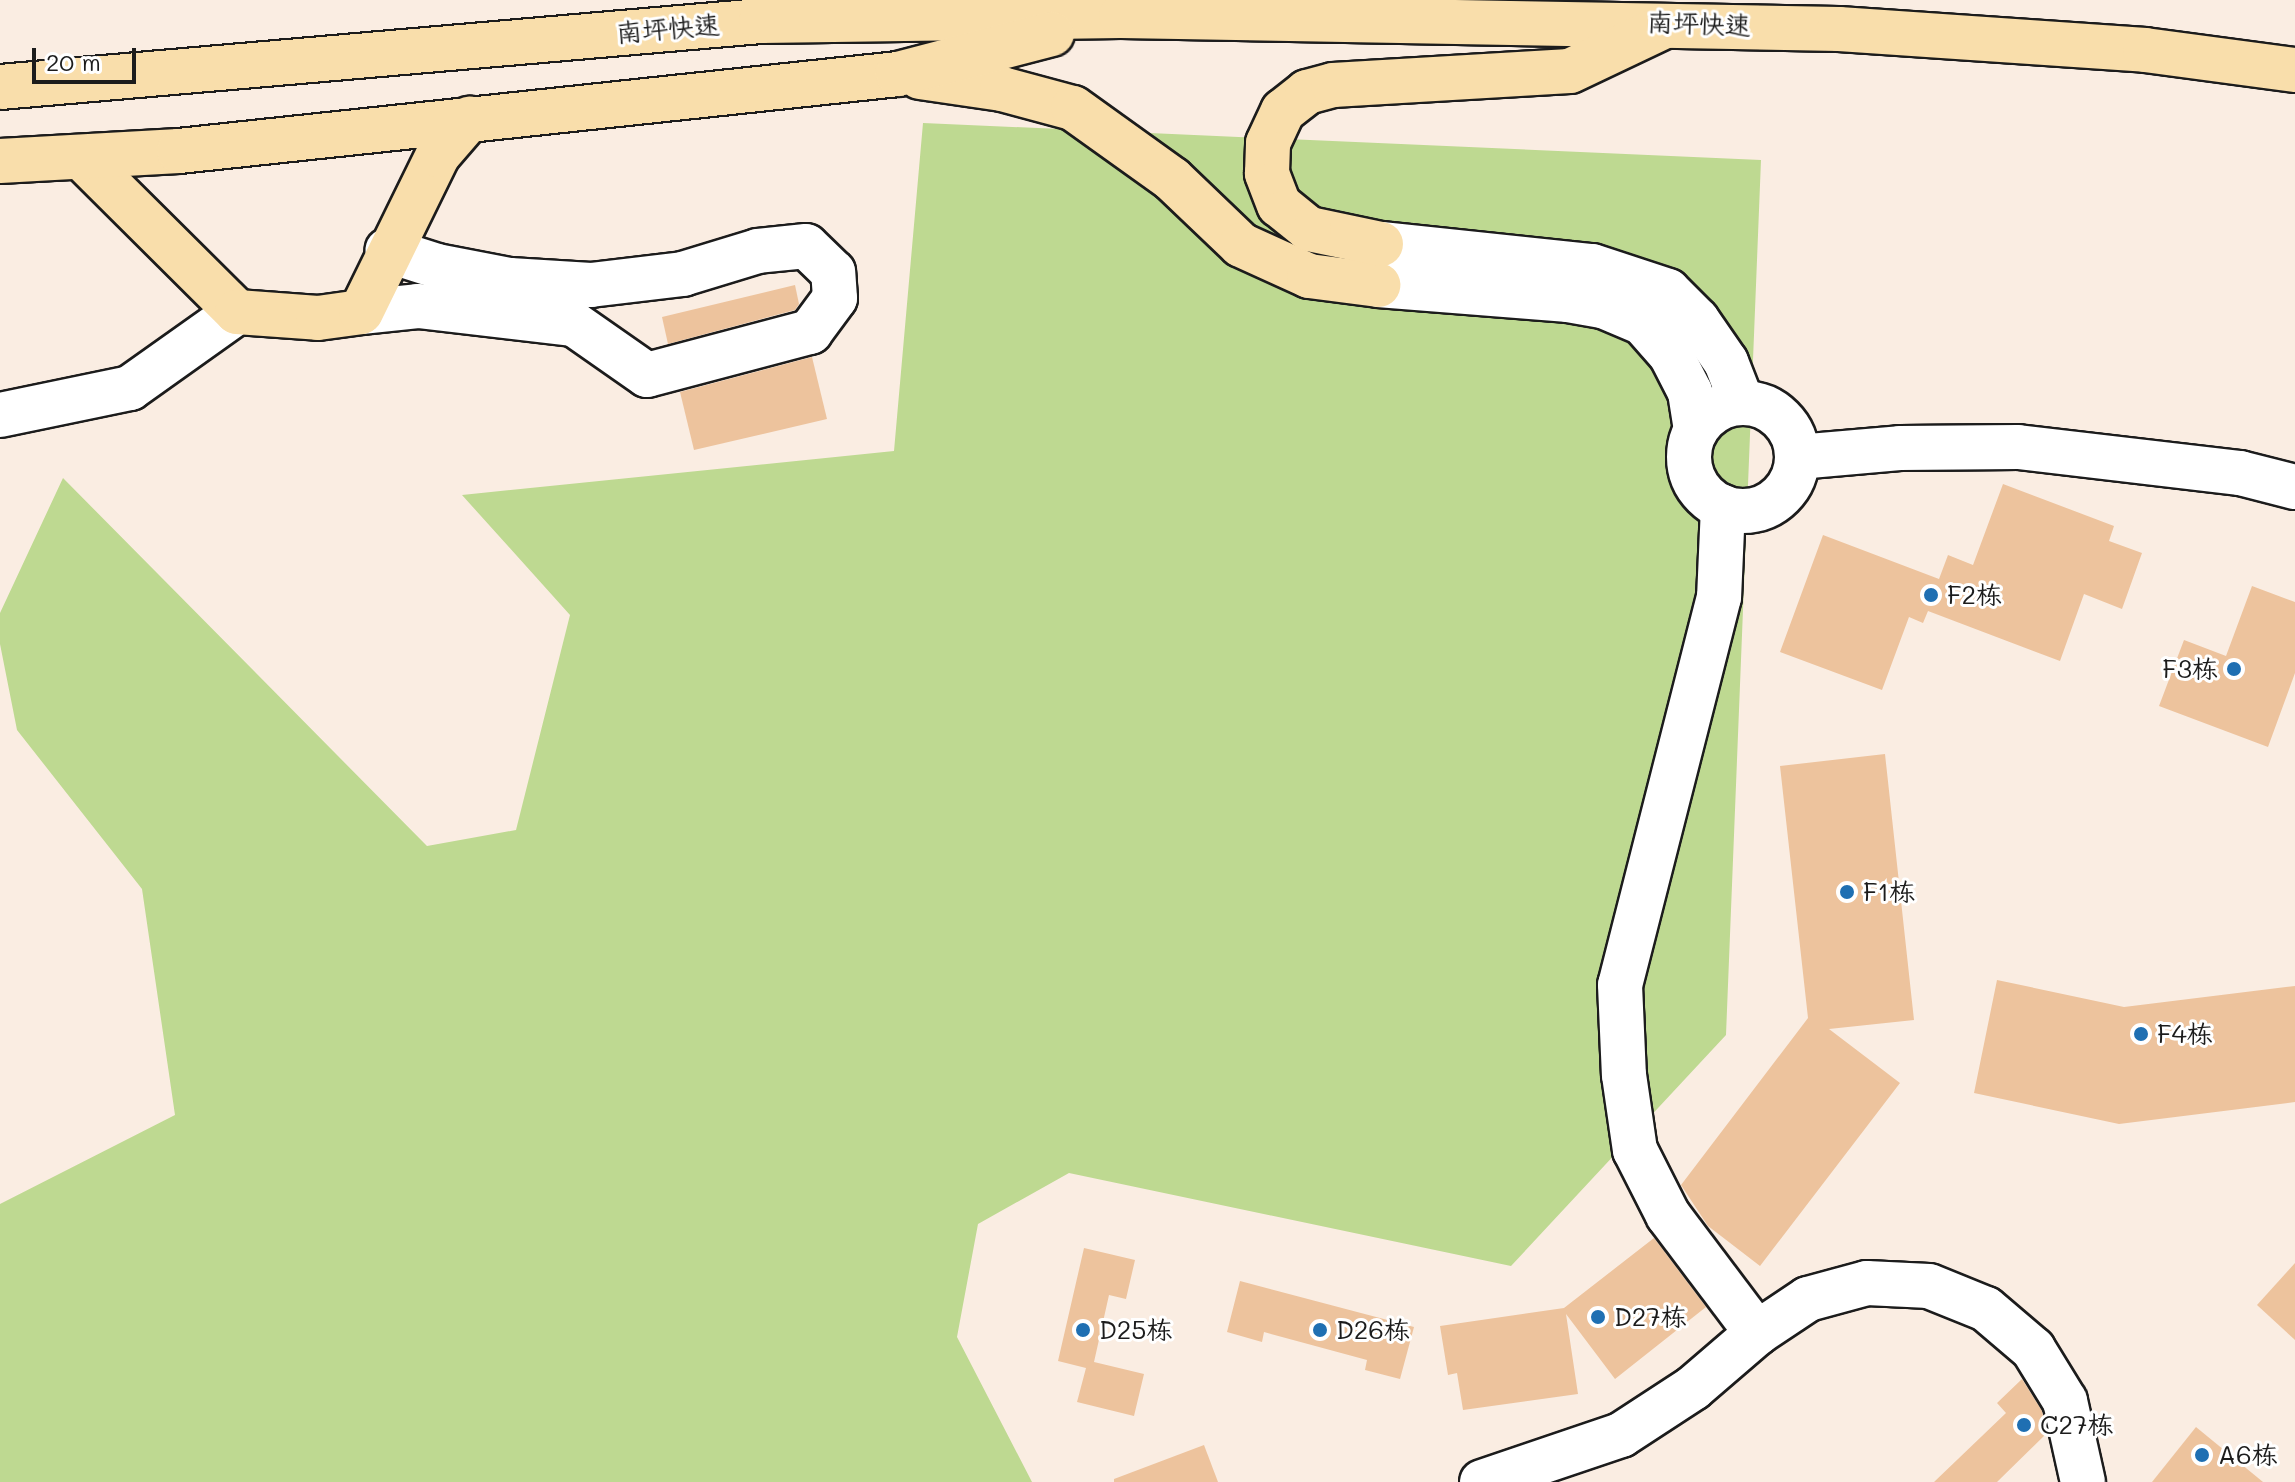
<!DOCTYPE html>
<html>
<head>
<meta charset="utf-8">
<style>
	body { margin:0 }
	#map { position:relative; width:2295px; height:1482px; overflow:hidden; background:#faede2; font-family:Mali,"LXGW WenKai TC",sans-serif }
	div>[style] { position:absolute }
	.green>* { inset:0; background:#bed991 }
	.building>* { inset:0; background:#edc39d }
	.roads { filter:drop-shadow(2px 0 #1c1c1c) drop-shadow(-2px 0 #1c1c1c) drop-shadow(0 2px #1c1c1c) drop-shadow(0 -2px #1c1c1c) }
	.minor>* { height:44px; margin:-22px; padding:0 22px; transform-origin:22px; border-radius:22px; background:#fff }
	.minor>.ring { margin:-22px; padding:0; box-sizing:content-box; background:none; border:44px solid #fff; border-radius:50% }
	.highway>* { height:44px; margin:-22px; padding:0 22px; transform-origin:22px; border-radius:22px; background:#f9deab }
	.dots>* { width:22px; height:22px; translate:-50% -50%; box-sizing:border-box; border:4px solid #fff; border-radius:50% }
	span { translate:-50% -50%; white-space:nowrap; text-align:center; line-height:1.15; -webkit-text-stroke:6px #fff; paint-order:stroke }
	.street-label { font-size:26px; color:#1c1c1c }
	.poi-label { font-size:26px; color:#1c1c1c }
	.left { translate:0 -50%; text-align:left }
	.right { translate:-100% -50%; text-align:right }
	.scale { position:absolute; left:32px; top:48px; width:104px; height:36px; box-sizing:border-box; border:4px solid #1c1c1c; border-top:0; padding-left:10px; font-size:24px; line-height:28px; white-space:nowrap; color:#1c1c1c; -webkit-text-stroke:6px #fff; paint-order:stroke }
</style>
</head>
<body>
<div id="map">
	<div class="green">
		<i style="clip-path:polygon(923px 123px,1761px 160px,1726px 1035px,1511px 1266px,1069px 1173px,978px 1224px,957px 1337px,1032px 1482px,0 1482px,0 1204px,175px 1115px,142px 889px,17px 730px,0 644px,0 613px,63px 478px,427px 846px,516px 830px,570px 615px,462px 495px,894px 451px)"></i>
	</div>
	<div class="building">
		<i style="clip-path:polygon(795px 285px,799px 304px,795px 310px,668px 344px,662px 317px)"></i>
		<i style="clip-path:polygon(812px 357px,827px 419px,694px 450px,680px 392px)"></i>
		<i style="clip-path:polygon(2003px 484px,2114px 526px,2109px 541px,2142px 553px,2122px 609px,2084px 594px,2060px 661px,1928px 611px,1923px 623px,1909px 617px,1882px 690px,1780px 652px,1823px 535px,1939px 579px,1948px 555px,1973px 565px)"></i>
		<i style="clip-path:polygon(2252px 586px,2295px 602px,2295px 673px,2268px 747px,2159px 706px,2184px 640px,2226px 656px)"></i>
		<i style="clip-path:polygon(1885px 754px,1914px 1020px,1829px 1029px,1900px 1083px,1760px 1266px,1708px 1226px,1681px 1185px,1808px 1018px,1780px 766px)"></i>
		<i style="clip-path:polygon(1997px 980px,2124px 1007px,2295px 986px,2295px 1102px,2119px 1124px,1974px 1093px)"></i>
		<i style="clip-path:polygon(1654px 1238px,1706px 1307px,1615px 1379px,1566px 1314px,1578px 1394px,1463px 1410px,1457px 1373px,1448px 1375px,1440px 1326px,1564px 1308px)"></i>
		<i style="clip-path:polygon(1084px 1248px,1135px 1260px,1126px 1299px,1109px 1295px,1094px 1362px,1144px 1374px,1134px 1416px,1077px 1402px,1086px 1368px,1058px 1361px)"></i>
		<i style="clip-path:polygon(2295px 1263px,2295px 1340px,2257px 1305px)"></i>
		<i style="clip-path:polygon(1240px 1281px,1414px 1327px,1400px 1379px,1365px 1370px,1367px 1360px,1264px 1332px,1262px 1342px,1227px 1332px)"></i>
		<i style="clip-path:polygon(2022px 1379px,2042px 1411px,2047px 1433px,1997px 1482px,1934px 1482px,2006px 1413px,1997px 1403px)"></i>
		<i style="clip-path:polygon(2196px 1427px,2263px 1482px,2152px 1482px)"></i>
		<i style="clip-path:polygon(1204px 1445px,1218px 1482px,1114px 1482px,1114px 1479px)"></i>
	</div>
	<div class="roads">
		<div class="minor">
			<i style="left:1381px;top:244px;width:212px;rotate:6deg"></i>
			<i style="left:1592px;top:266px;width:80px;rotate:18.2deg"></i>
			<i style="left:1668px;top:291px;width:41px;rotate:45deg"></i>
			<i style="left:1697px;top:320px;width:51px;rotate:55.4deg"></i>
			<i style="left:1726px;top:362px;width:44px;rotate:68.7deg"></i>
			<i style="left:1378px;top:285px;width:191px;rotate:4.5deg"></i>
			<i style="left:1568px;top:300px;width:36px;rotate:10deg"></i>
			<i style="left:1603px;top:306px;width:43px;rotate:23deg"></i>
			<i style="left:1643px;top:323px;width:43px;rotate:48.8deg"></i>
			<i style="left:1671px;top:355px;width:42px;rotate:62.8deg"></i>
			<i style="left:1690px;top:392px;width:38px;rotate:81deg"></i>
			<i style="left:361px;top:312px;width:57px;rotate:-6deg"></i>
			<i style="left:418px;top:306px;width:157px;rotate:6.6deg"></i>
			<i style="left:574px;top:324px;width:89px;rotate:34.9deg"></i>
			<i style="left:647px;top:375px;width:169px;rotate:-14.8deg"></i>
			<i style="left:810px;top:332px;width:42px;rotate:-53.7deg"></i>
			<i style="left:835px;top:298px;width:26px;rotate:-94deg"></i>
			<i style="left:833px;top:272px;width:37px;rotate:-136deg"></i>
			<i style="left:806px;top:246px;width:48px;rotate:174.1deg"></i>
			<i style="left:758px;top:251px;width:78px;rotate:163deg"></i>
			<i style="left:683px;top:274px;width:93px;rotate:173.2deg"></i>
			<i style="left:591px;top:285px;width:81px;rotate:-176.5deg"></i>
			<i style="left:510px;top:280px;width:74px;rotate:-169.1deg"></i>
			<i style="left:437px;top:266px;width:52px;rotate:-162.3deg"></i>
			<i class="ring" style="left:1689px;top:403px;width:64px;height:64px"></i>
			<i style="left:0;top:415px;width:133px;rotate:-11.7deg"></i>
			<i style="left:130px;top:388px;width:131px;rotate:-35.4deg"></i>
			<i style="left:1798px;top:457px;width:102px;rotate:-5deg"></i>
			<i style="left:1900px;top:448px;width:118px;rotate:-0.5deg"></i>
			<i style="left:2018px;top:447px;width:224px;rotate:6.7deg"></i>
			<i style="left:2240px;top:473px;width:57px;rotate:14.3deg"></i>
			<i style="left:1723px;top:507px;width:90px;rotate:92.5deg"></i>
			<i style="left:1719px;top:597px;width:400px;rotate:104.3deg"></i>
			<i style="left:1620px;top:985px;width:90px;rotate:87.5deg"></i>
			<i style="left:1624px;top:1075px;width:76px;rotate:81.7deg"></i>
			<i style="left:1635px;top:1150px;width:73px;rotate:63.1deg"></i>
			<i style="left:1668px;top:1215px;width:148px;rotate:53deg"></i>
			<i style="left:1482px;top:1482px;width:147px;rotate:-18.7deg"></i>
			<i style="left:1621px;top:1435px;width:86px;rotate:-33.1deg"></i>
			<i style="left:1693px;top:1388px;width:84px;rotate:-40.7deg"></i>
			<i style="left:1757px;top:1333px;width:61px;rotate:-33.7deg"></i>
			<i style="left:1808px;top:1299px;width:61px;rotate:-15.2deg"></i>
			<i style="left:1867px;top:1283px;width:62px;rotate:2.8deg"></i>
			<i style="left:1929px;top:1286px;width:61px;rotate:22deg"></i>
			<i style="left:1986px;top:1309px;width:62px;rotate:40.4deg"></i>
			<i style="left:2033px;top:1349px;width:61px;rotate:58.4deg"></i>
			<i style="left:2065px;top:1401px;width:83px;rotate:77.5deg"></i>
		</div>
		<div class="highway">
			<i style="left:920px;top:77px;width:83px;rotate:8.3deg"></i>
			<i style="left:1002px;top:89px;width:73px;rotate:15deg"></i>
			<i style="left:1073px;top:108px;width:122px;rotate:35.6deg"></i>
			<i style="left:1172px;top:179px;width:95px;rotate:43.7deg"></i>
			<i style="left:1241px;top:245px;width:75px;rotate:24.5deg"></i>
			<i style="left:1309px;top:276px;width:70px;rotate:7.4deg"></i>
			<i style="left:0;top:87px;width:764px;rotate:-4.96deg"></i>
			<i style="left:761px;top:21px;width:360px;rotate:-0.8deg"></i>
			<i style="left:1121px;top:16px;width:718px;rotate:1.04deg"></i>
			<i style="left:1839px;top:29px;width:307px;rotate:3.9deg"></i>
			<i style="left:2145px;top:50px;width:151px;rotate:7.6deg"></i>
			<i style="left:81px;top:157px;width:220px;rotate:44.8deg"></i>
			<i style="left:237px;top:312px;width:81px;rotate:4.2deg"></i>
			<i style="left:318px;top:318px;width:43px;rotate:-7.9deg"></i>
			<i style="left:361px;top:312px;width:175px;rotate:-63.9deg"></i>
			<i style="left:438px;top:155px;width:48px;rotate:-49.3deg"></i>
			<i style="left:0;top:161px;width:179px;rotate:-3.2deg"></i>
			<i style="left:179px;top:151px;width:723px;rotate:-6.11deg"></i>
			<i style="left:898px;top:74px;width:159px;rotate:-14.6deg"></i>
			<i style="left:1381px;top:244px;width:74px;rotate:-168.2deg"></i>
			<i style="left:1309px;top:229px;width:38px;rotate:-141deg"></i>
			<i style="left:1279px;top:205px;width:34px;rotate:-111deg"></i>
			<i style="left:1267px;top:173px;width:30px;rotate:-88deg"></i>
			<i style="left:1268px;top:143px;width:35px;rotate:-65deg"></i>
			<i style="left:1283px;top:111px;width:31px;rotate:-38deg"></i>
			<i style="left:1307px;top:92px;width:27px;rotate:-15deg"></i>
			<i style="left:1333px;top:85px;width:237px;rotate:-3.4deg"></i>
			<i style="left:1570px;top:71px;width:103px;rotate:-25.3deg"></i>
		</div>
	</div>
	<div class="dots">
		<i style="left:1931px;top:595px;background:#1f6fb2"></i>
		<i style="left:2234px;top:669px;background:#1f6fb2"></i>
		<i style="left:1847px;top:892px;background:#1f6fb2"></i>
		<i style="left:2141px;top:1034px;background:#1f6fb2"></i>
		<i style="left:1598px;top:1317px;background:#1f6fb2"></i>
		<i style="left:1083px;top:1330px;background:#1f6fb2"></i>
		<i style="left:1320px;top:1330px;background:#1f6fb2"></i>
		<i style="left:2024px;top:1425px;background:#1f6fb2"></i>
		<i style="left:2202px;top:1455px;background:#1f6fb2"></i>
	</div>
	<div class="street-label">
		<span style="left:1699px;top:24px;rotate:2deg">南坪快速</span>
		<span style="left:668px;top:29px;rotate:-5deg">南坪快速</span>
	</div>
	<div class="poi-label">
		<span class="left" style="left:1947px;top:595px">F2栋</span>
		<span class="right" style="left:2218px;top:669px">F3栋</span>
		<span class="left" style="left:1863px;top:892px">F1栋</span>
		<span class="left" style="left:2157px;top:1034px">F4栋</span>
		<span class="left" style="left:1614px;top:1317px">D27栋</span>
		<span class="left" style="left:1099px;top:1330px">D25栋</span>
		<span class="left" style="left:1336px;top:1330px">D26栋</span>
		<span class="left" style="left:2040px;top:1425px">C27栋</span>
		<span class="left" style="left:2218px;top:1455px">A6栋</span>
	</div>
	<div class="scale">20 m</div>
</div>
</body>
</html>
